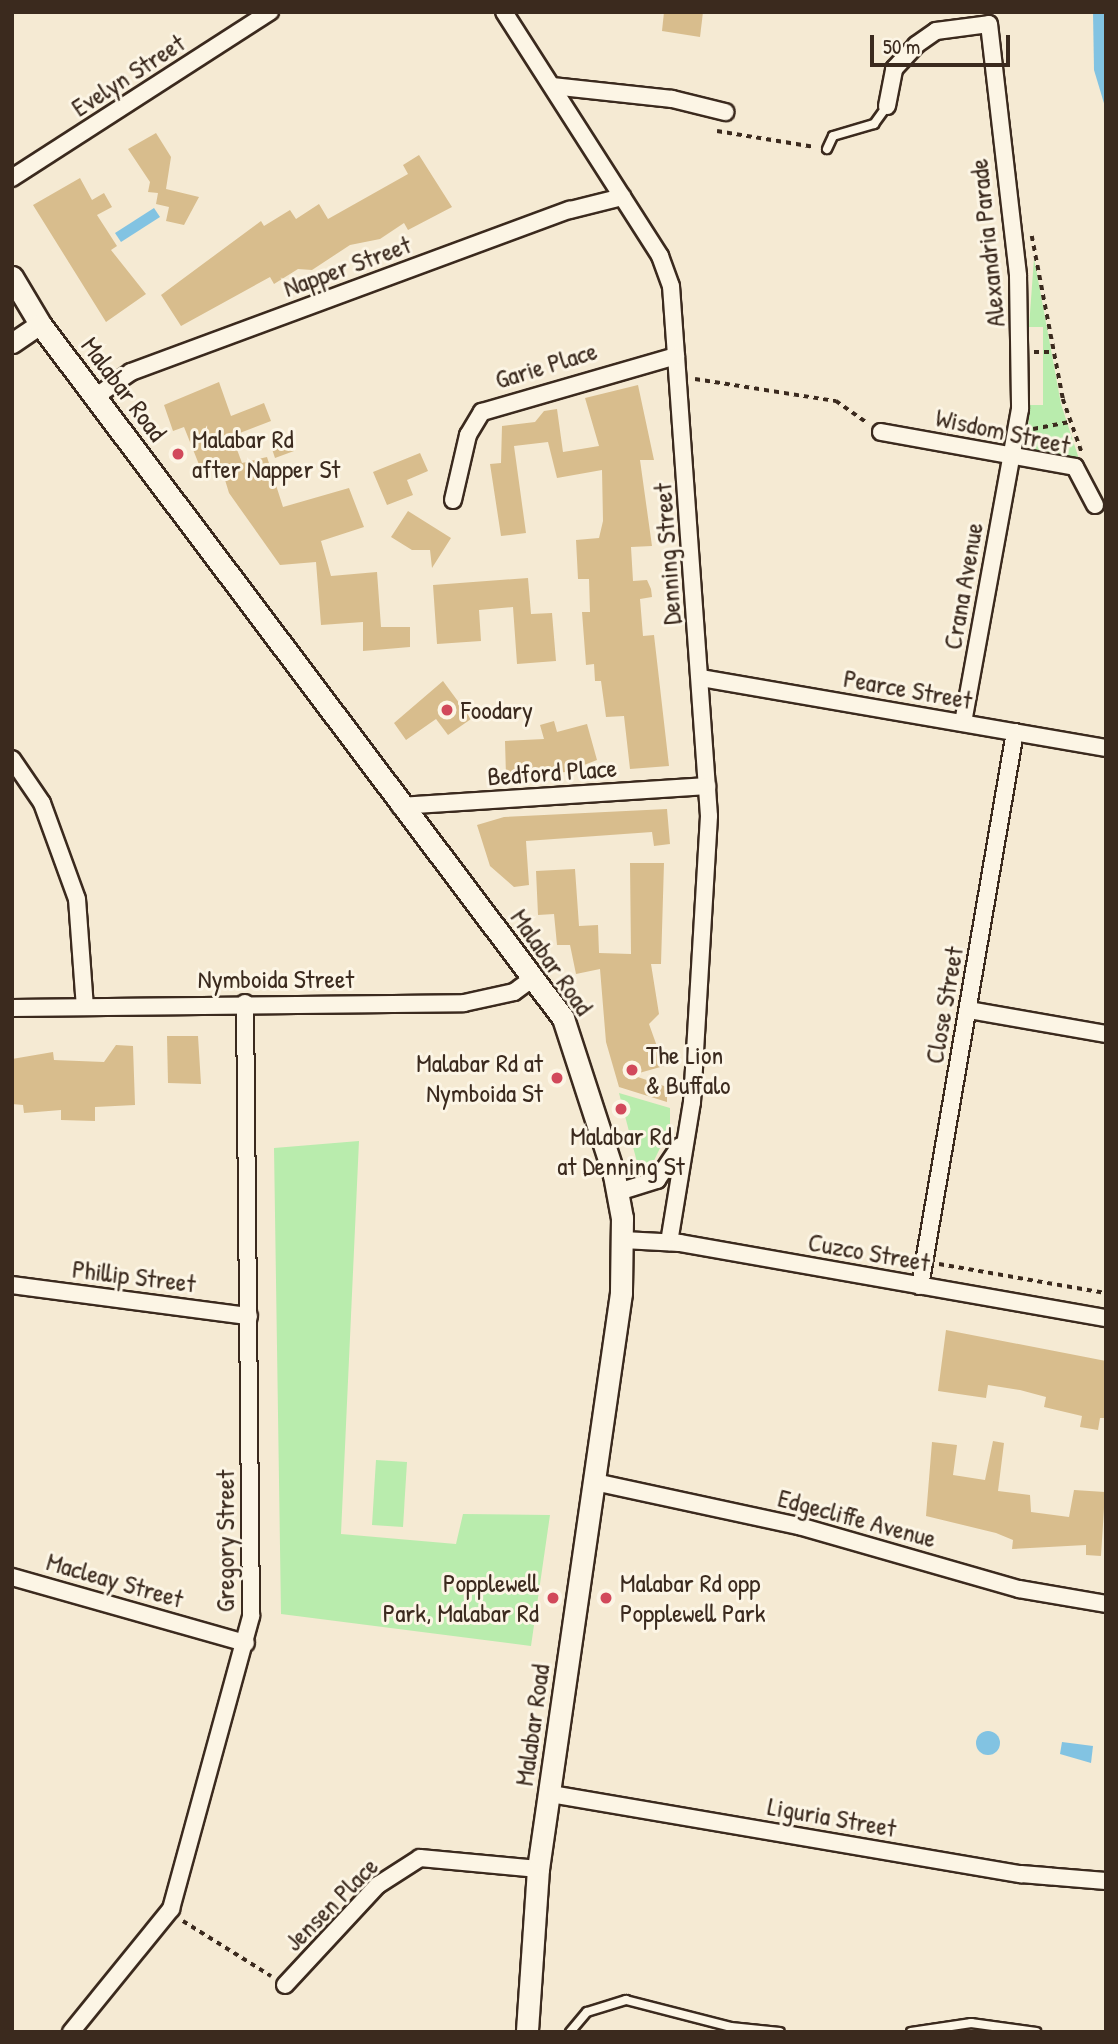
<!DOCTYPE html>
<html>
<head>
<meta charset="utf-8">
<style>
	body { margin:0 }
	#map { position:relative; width:1118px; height:2044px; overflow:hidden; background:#f5ead3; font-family:"Patrick Hand",sans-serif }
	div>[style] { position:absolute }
	.green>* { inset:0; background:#b9ecad }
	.water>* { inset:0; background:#82c3e2 }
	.round { border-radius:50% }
	.building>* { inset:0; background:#d8bd8d }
	.path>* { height:3.5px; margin-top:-1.75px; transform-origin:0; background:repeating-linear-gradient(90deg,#3b2a1e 0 5px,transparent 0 10px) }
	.roads { filter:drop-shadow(2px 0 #3b2a1e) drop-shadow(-2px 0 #3b2a1e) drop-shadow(0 2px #3b2a1e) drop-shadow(0 -2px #3b2a1e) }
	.service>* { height:8px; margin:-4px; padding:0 4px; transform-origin:4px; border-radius:4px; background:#fcf5e5 }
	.minor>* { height:16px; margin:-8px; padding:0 8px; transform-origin:8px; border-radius:8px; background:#fcf5e5 }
	.tertiary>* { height:19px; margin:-9.5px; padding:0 9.5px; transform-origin:9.5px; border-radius:9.5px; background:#fcf5e5 }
	.secondary>* { height:21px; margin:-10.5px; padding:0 10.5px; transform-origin:10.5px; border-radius:10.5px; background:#fcf5e5 }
	.dots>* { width:19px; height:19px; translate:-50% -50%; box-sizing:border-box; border:4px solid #fcf5e5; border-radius:50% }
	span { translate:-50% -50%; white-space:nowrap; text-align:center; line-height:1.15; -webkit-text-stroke:6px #fcf5e5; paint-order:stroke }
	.street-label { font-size:26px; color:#3b2a1e }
	.poi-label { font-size:26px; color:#3b2a1e }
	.left { translate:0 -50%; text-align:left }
	.right { translate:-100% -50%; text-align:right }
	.frame { position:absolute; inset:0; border:14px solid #3b2a1e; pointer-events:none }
	.scale { position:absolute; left:870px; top:35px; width:140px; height:32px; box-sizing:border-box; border:4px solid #3b2a1e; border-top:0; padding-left:9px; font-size:21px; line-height:24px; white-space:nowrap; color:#3b2a1e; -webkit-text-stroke:5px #fcf5e5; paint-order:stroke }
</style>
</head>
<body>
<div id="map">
	<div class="green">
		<i style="clip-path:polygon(1034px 258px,1061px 404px,1079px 459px,1036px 453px,1027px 438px,1030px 405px,1043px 405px,1043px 327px,1029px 327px)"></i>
		<i style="clip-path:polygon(619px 1093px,670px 1108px,670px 1127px,651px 1167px,637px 1162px)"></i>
		<i style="clip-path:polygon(359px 1141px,341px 1534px,456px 1544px,463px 1514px,550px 1515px,531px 1646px,281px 1614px,274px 1148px)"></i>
		<i style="clip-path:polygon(376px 1460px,407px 1462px,403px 1527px,372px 1525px)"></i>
	</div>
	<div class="water">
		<i style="clip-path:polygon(1093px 12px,1106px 12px,1106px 110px,1094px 70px)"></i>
		<i style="clip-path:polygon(154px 208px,160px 217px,121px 242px,115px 233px)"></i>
		<i class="round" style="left:976px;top:1731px;width:24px;height:24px"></i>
		<i style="clip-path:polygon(1062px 1742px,1093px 1746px,1091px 1763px,1060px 1754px)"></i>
	</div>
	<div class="building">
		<i style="clip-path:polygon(664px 12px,703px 12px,700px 37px,662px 31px)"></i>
		<i style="clip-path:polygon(156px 133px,171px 157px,166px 189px,199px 197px,184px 225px,166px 221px,169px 207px,156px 204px,158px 193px,148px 192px,150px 182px,128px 149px)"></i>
		<i style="clip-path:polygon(419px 155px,452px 207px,408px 230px,404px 223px,380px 239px,350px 245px,312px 270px,298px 269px,274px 284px,270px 277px,181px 326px,161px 295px,261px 221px,264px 226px,290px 210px,296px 219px,319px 204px,328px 219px,408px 174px,403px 165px)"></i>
		<i style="clip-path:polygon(80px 178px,92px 200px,104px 193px,112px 207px,97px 215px,117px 246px,111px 250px,146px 294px,106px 322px,33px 205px)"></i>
		<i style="clip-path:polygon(219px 382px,231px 416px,264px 403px,271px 421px,232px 436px,242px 463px,267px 457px,283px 507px,349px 488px,364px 527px,321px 541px,331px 576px,377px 572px,381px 627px,410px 627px,410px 647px,363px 651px,363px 622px,321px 625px,316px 562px,280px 565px,229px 493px,219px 460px,200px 467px,184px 427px,173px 431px,164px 405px)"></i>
		<i style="clip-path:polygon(638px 385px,654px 460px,640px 460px,652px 546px,631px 547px,633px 581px,647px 580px,651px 589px,652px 597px,640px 599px,643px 636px,654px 635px,669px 766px,630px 769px,624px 716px,606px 717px,601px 681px,595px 681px,594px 664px,586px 665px,582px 612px,590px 612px,589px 579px,578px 579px,576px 540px,599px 538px,603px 521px,602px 470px,557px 478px,548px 442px,514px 446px,526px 533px,501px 536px,490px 464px,501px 463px,502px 426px,535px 422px,544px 411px,557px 409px,563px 452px,599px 446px,585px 398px)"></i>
		<i style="clip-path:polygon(288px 436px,294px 451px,275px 458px,270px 443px)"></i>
		<i style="clip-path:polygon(420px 453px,428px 471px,407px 480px,413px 495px,387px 505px,373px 472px)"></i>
		<i style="clip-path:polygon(408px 511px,451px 538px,432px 568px,430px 550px,412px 550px,391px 537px)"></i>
		<i style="clip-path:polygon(528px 578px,531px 614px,552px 613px,556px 661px,517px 664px,513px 607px,479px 610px,481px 641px,437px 644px,433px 585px)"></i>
		<i style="clip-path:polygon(443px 681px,471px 719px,448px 735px,436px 719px,406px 740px,394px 723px)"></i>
		<i style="clip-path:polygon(554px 721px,557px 732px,587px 724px,597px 760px,566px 772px,506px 776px,505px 741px,544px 739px,540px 725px)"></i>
		<i style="clip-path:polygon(667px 809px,670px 844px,654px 846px,652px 832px,526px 841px,529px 885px,514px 887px,490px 866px,477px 825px,504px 817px)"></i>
		<i style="clip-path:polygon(630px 863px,664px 863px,661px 964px,651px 964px,659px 1014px,649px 1024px,664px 1066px,632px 1075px,667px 1087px,667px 1102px,619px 1087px,606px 1042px,600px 969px,576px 974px,570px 945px,557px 945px,554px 914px,538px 915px,536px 871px,575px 869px,579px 926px,598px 925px,599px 953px,631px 954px)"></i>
		<i style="clip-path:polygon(167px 1036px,198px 1036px,201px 1084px,168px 1083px)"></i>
		<i style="clip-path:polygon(116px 1045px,133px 1046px,135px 1105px,95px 1107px,95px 1121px,61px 1120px,61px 1110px,24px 1113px,23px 1105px,12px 1104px,12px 1059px,53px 1052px,54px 1060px,104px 1062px)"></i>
		<i style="clip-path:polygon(946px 1330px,1106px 1361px,1106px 1418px,1100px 1418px,1098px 1430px,1080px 1427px,1082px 1416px,1044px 1407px,1046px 1397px,1020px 1390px,988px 1385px,986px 1398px,938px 1391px)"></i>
		<i style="clip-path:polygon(993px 1441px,1004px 1443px,998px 1491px,1030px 1495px,1031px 1512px,1069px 1517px,1074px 1490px,1105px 1492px,1101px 1556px,1086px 1555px,1086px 1545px,1012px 1549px,1013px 1540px,996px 1533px,926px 1516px,932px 1442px,957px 1445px,953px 1475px,985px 1480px)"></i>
	</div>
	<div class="path">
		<i style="left:717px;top:131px;width:99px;rotate:9.3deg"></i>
		<i style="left:1032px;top:236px;width:166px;rotate:79.2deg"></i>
		<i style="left:1063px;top:399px;width:57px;rotate:70.6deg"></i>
		<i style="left:1034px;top:352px;width:20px"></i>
		<i style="left:695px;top:379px;width:143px;rotate:8.9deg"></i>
		<i style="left:836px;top:401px;width:39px;rotate:35deg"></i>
		<i style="left:1033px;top:429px;width:37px;rotate:-11deg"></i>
		<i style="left:939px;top:1264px;width:169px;rotate:9.9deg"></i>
		<i style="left:183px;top:1921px;width:104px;rotate:32deg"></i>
	</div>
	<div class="roads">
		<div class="service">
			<i style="left:827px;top:149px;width:14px;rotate:-65deg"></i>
			<i style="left:833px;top:136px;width:43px;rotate:-16.3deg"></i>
			<i style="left:874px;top:124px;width:22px;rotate:-54deg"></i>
			<i style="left:570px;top:2032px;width:26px;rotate:-50deg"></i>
			<i style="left:587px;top:2012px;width:41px;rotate:-17.1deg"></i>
			<i style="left:626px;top:2000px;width:108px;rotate:14.4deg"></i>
			<i style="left:731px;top:2027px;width:49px;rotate:5.8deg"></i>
			<i style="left:911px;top:2032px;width:61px;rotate:-8.5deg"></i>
			<i style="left:971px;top:2023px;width:66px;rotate:7.9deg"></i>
		</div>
		<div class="minor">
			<i style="left:504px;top:12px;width:290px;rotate:57.4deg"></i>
			<i style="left:660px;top:256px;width:32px;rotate:70deg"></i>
			<i style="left:671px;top:286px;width:531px;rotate:85.9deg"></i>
			<i style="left:709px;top:816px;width:287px;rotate:93.4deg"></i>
			<i style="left:692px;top:1102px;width:142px;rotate:99.3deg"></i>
			<i style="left:552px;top:86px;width:121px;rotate:6.2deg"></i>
			<i style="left:672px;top:99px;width:55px;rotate:13.8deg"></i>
			<i style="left:887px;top:106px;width:38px;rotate:-79deg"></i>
			<i style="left:894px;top:69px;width:33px;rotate:-47deg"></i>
			<i style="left:916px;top:45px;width:24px;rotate:-35deg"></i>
			<i style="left:936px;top:31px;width:53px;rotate:-7.5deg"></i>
			<i style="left:989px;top:24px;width:254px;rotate:83.4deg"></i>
			<i style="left:1018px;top:276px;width:133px;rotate:89.1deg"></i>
			<i style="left:1020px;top:409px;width:319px;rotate:100.3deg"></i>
			<i style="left:12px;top:178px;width:307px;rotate:-32.8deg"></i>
			<i style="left:95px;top:397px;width:44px;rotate:-34.8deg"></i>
			<i style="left:131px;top:372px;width:468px;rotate:-20.3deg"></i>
			<i style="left:570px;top:210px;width:54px;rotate:-14deg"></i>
			<i style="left:881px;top:432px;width:197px;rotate:10.2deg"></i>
			<i style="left:1075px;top:467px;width:43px;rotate:62.2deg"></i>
			<i style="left:453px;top:500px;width:67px;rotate:-77deg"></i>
			<i style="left:468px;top:435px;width:27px;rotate:-59deg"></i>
			<i style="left:482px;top:412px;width:202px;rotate:-16.1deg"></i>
			<i style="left:701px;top:678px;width:411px;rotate:9.8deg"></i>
			<i style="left:12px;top:759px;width:53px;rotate:55.7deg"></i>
			<i style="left:42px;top:803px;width:102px;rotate:70deg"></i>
			<i style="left:77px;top:899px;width:108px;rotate:85.8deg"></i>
			<i style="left:400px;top:806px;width:308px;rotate:-3.7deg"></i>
			<i style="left:12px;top:1008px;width:452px;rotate:-0.6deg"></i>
			<i style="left:464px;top:1003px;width:51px;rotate:-12.4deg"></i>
			<i style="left:514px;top:992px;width:24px;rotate:-36deg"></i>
			<i style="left:969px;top:1010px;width:139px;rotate:9.9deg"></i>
			<i style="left:618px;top:1192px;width:41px;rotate:-17.1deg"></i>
			<i style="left:657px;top:1180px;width:41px;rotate:-55.9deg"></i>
			<i style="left:623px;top:1240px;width:57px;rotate:3deg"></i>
			<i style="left:680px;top:1243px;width:433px;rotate:10deg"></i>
			<i style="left:12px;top:1285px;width:239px;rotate:7.5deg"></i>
			<i style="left:920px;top:1286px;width:562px;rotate:-80.27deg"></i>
			<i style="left:595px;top:1482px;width:209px;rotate:12.2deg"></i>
			<i style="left:799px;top:1526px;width:229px;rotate:16deg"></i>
			<i style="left:1019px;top:1589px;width:88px;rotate:9.8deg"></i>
			<i style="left:12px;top:1577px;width:243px;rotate:15.8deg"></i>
			<i style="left:551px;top:1794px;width:477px;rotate:9.7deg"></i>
			<i style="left:1021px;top:1874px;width:85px;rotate:4.7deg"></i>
			<i style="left:285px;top:1985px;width:137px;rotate:-47.1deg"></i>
			<i style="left:378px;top:1885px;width:50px;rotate:-32.7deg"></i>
			<i style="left:420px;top:1858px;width:119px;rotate:5.3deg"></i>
			<i style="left:71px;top:2032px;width:159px;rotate:-50.9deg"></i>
			<i style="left:171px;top:1909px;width:304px;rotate:-74.7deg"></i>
			<i style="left:251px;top:1616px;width:613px;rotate:-90.56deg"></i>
		</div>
		<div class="tertiary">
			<i style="left:12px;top:343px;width:34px;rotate:-34deg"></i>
		</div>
		<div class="secondary">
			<i style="left:12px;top:277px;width:55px;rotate:59.2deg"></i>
			<i style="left:40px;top:324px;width:869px;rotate:53deg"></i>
			<i style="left:563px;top:1018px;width:165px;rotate:72deg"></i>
			<i style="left:614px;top:1175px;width:44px;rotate:79.5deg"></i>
			<i style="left:622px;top:1218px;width:75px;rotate:90.8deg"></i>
			<i style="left:621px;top:1293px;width:582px;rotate:98.2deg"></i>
			<i style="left:538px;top:1869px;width:163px;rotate:93.9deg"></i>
		</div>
	</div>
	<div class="dots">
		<i style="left:178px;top:454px;background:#d1495b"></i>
		<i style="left:447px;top:710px;background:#d1495b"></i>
		<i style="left:632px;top:1070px;background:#d1495b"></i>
		<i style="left:557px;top:1078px;background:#d1495b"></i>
		<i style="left:621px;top:1109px;background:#d1495b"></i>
		<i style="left:553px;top:1598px;background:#d1495b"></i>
		<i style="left:606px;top:1598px;background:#d1495b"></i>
	</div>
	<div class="street-label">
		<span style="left:128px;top:75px;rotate:-33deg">Evelyn Street</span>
		<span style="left:987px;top:243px;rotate:-96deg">Alexandria Parade</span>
		<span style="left:347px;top:266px;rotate:-20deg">Napper Street</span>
		<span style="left:546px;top:365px;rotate:-17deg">Garie Place</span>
		<span style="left:124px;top:389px;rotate:53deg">Malabar Road</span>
		<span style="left:1003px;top:431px;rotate:12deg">Wisdom Street</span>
		<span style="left:667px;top:554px;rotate:-94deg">Denning Street</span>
		<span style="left:963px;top:586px;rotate:-80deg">Crana Avenue</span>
		<span style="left:908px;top:689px;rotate:10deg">Pearce Street</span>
		<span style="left:552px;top:772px;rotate:-4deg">Bedford Place</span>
		<span style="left:552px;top:962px;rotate:55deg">Malabar Road</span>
		<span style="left:276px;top:979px">Nymboida Street</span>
		<span style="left:944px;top:1005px;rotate:-80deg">Close Street</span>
		<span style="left:869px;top:1252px;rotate:10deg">Cuzco Street</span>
		<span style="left:134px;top:1276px;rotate:7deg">Phillip Street</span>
		<span style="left:857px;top:1518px;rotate:15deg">Edgecliffe Avenue</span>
		<span style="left:225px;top:1541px;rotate:-90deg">Gregory Street</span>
		<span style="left:115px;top:1580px;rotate:16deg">Macleay Street</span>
		<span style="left:532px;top:1725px;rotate:-82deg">Malabar Road</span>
		<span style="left:832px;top:1817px;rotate:10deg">Liguria Street</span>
		<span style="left:331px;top:1904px;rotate:-45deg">Jensen Place</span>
	</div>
	<div class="poi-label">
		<span class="left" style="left:192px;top:454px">Malabar Rd<br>after Napper St</span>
		<span class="left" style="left:461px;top:710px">Foodary</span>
		<span class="left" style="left:646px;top:1070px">The Lion<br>&amp; Buffalo</span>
		<span class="right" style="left:543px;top:1078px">Malabar Rd at<br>Nymboida St</span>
		<span style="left:621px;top:1151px">Malabar Rd<br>at Denning St</span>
		<span class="right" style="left:539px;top:1598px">Popplewell<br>Park, Malabar Rd</span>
		<span class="left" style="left:620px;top:1598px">Malabar Rd opp<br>Popplewell Park</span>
	</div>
	<div class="frame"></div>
	<div class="scale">50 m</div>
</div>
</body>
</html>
